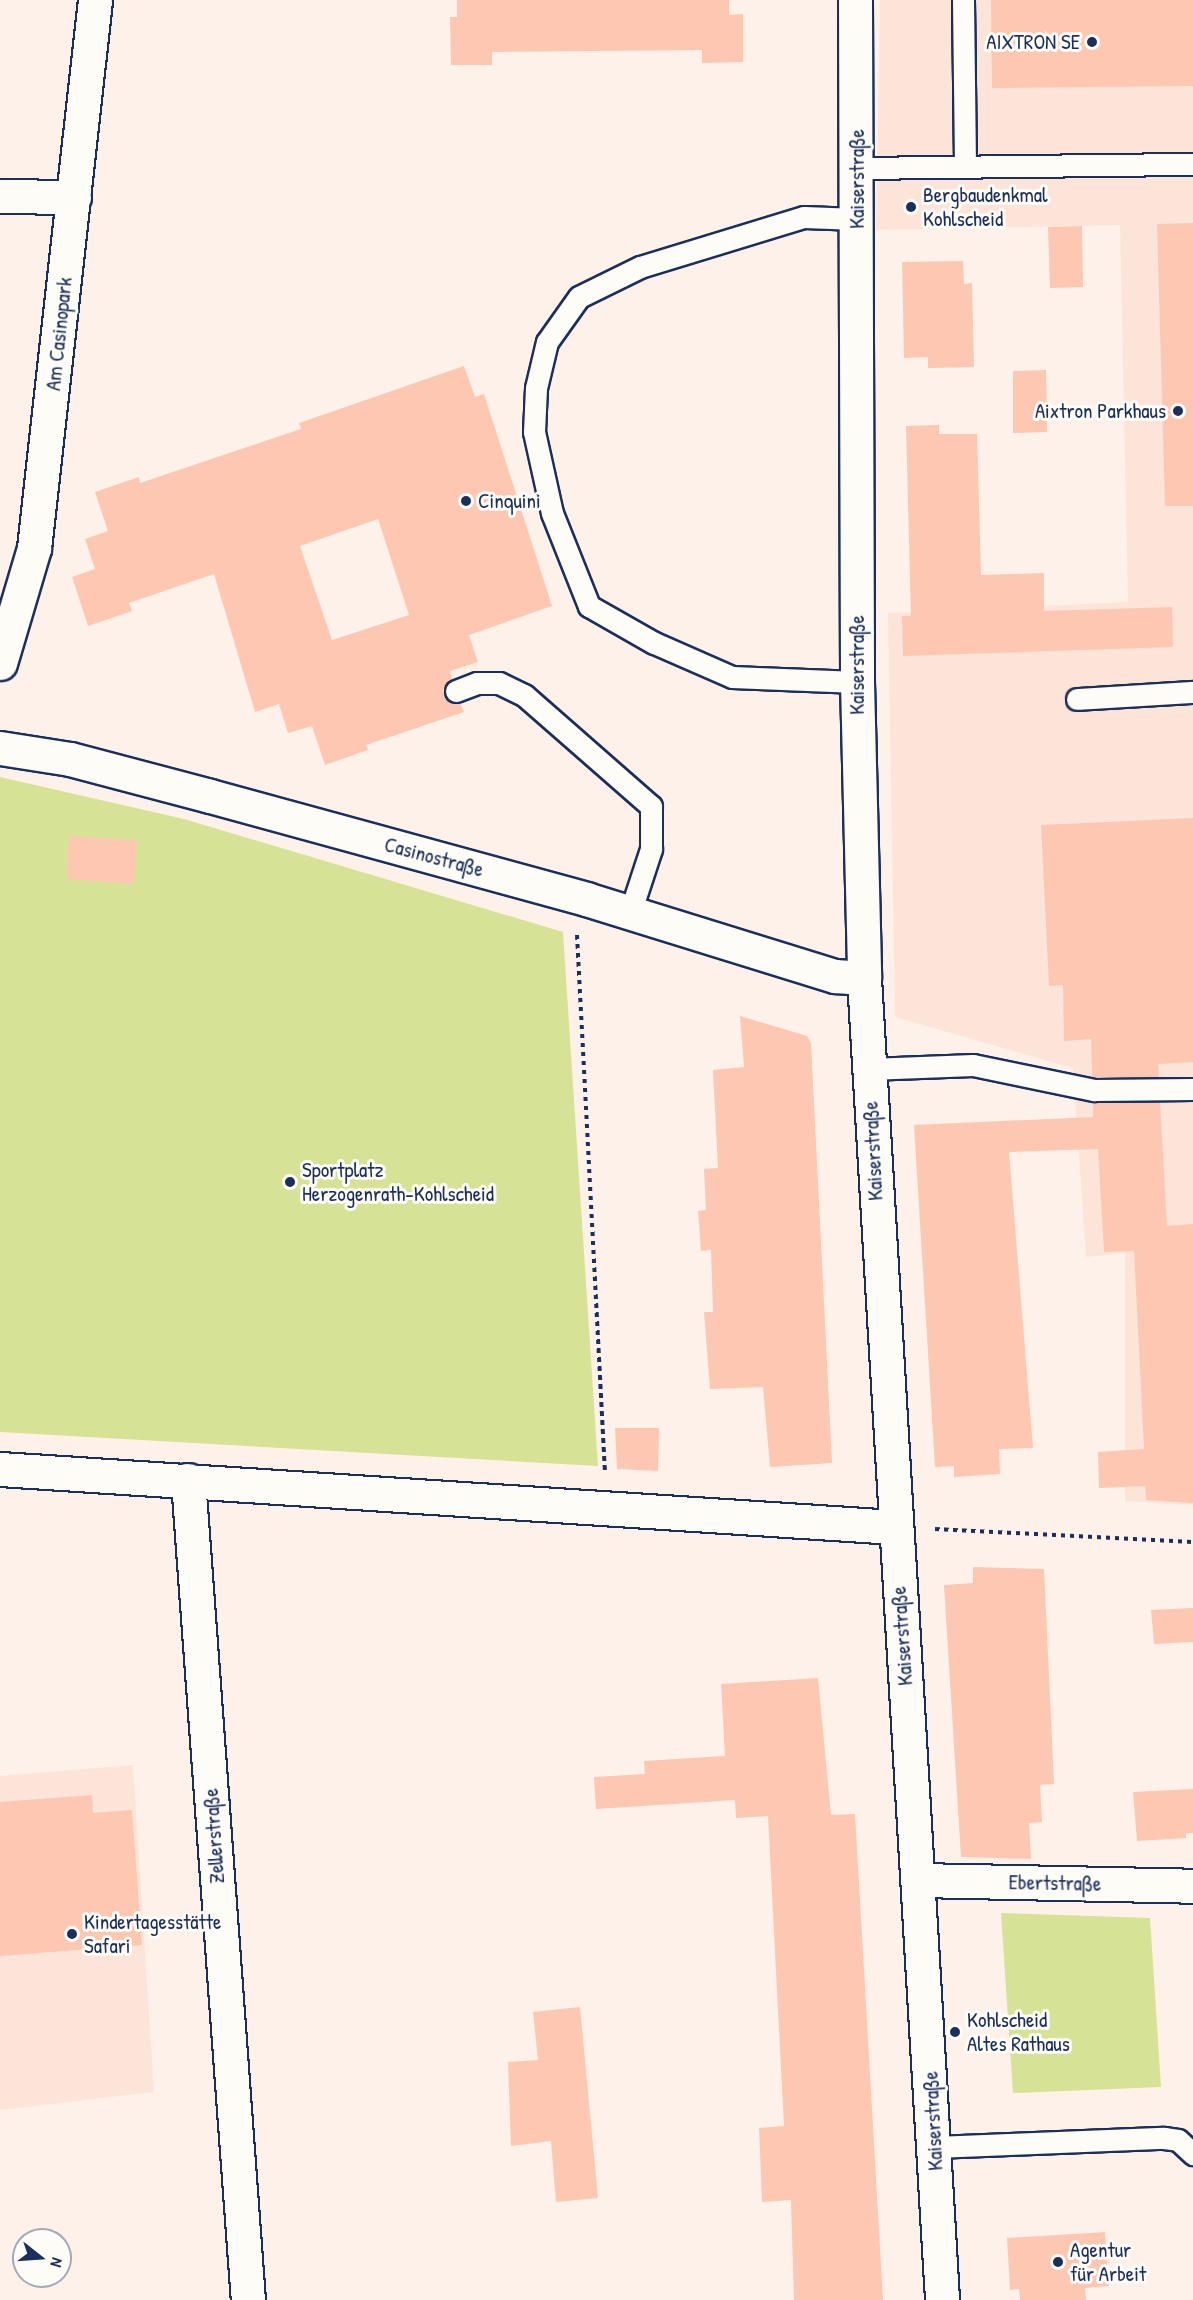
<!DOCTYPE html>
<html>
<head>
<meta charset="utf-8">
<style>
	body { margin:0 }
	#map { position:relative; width:1193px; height:2300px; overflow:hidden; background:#fdf1e9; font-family:"Patrick Hand",sans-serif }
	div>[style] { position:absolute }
	.built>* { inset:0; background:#fde4d8 }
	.green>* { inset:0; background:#d6e396 }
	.building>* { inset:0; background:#fec7b1 }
	.path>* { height:4px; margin-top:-2px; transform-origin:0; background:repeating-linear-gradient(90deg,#1b2f5e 0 4.5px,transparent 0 9px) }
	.roads { filter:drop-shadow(2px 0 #1b2f5e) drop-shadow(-2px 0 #1b2f5e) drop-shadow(0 2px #1b2f5e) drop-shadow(0 -2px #1b2f5e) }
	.service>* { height:21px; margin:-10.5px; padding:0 10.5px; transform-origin:10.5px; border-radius:10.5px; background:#fdfcf7 }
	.minor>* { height:33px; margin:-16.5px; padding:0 16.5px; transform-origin:16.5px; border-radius:16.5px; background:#fdfcf7 }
	.tertiary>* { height:33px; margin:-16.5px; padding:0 16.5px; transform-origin:16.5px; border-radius:16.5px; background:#fdfcf7 }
	.dots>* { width:16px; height:16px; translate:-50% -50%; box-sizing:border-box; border:3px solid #fdfcf7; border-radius:50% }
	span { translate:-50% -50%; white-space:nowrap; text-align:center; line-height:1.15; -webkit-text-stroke:6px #fdfcf7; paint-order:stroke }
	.poi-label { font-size:21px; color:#1b2f5e }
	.right { translate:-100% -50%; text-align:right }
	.left { translate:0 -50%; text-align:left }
	.street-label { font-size:21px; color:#1b2f5e }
	.north { position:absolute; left:12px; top:2228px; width:60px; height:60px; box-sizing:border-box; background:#fdfcf7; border:2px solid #a3aaba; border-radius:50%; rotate:107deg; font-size:16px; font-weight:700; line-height:24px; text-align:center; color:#1b2f5e }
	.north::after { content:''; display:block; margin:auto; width:21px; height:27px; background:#1b2f5e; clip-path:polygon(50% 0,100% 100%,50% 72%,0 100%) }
</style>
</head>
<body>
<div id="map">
	<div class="built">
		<i style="clip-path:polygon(880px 0,1193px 0,1193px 1505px,1125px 1501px,1125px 1253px,1086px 1257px,1073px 1068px,895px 1017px,888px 613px,1128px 602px,1120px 225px,876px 230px)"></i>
		<i style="clip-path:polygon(133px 1765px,154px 2092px,0 2110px,0 1776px)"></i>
	</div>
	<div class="green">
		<i style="clip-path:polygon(0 777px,184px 819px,563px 932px,598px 1466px,0 1432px)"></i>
		<i style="clip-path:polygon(1001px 1913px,1150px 1918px,1161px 2087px,1013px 2093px)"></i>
	</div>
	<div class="building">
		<i style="clip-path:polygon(457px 0,729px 0,729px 15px,743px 14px,743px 62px,702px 63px,702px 50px,492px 52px,492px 65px,451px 65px,450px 17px,457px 17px)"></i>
		<i style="clip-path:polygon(991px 0,1193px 0,1193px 86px,992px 88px)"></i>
		<i style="clip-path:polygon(1193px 223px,1193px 506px,1165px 506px,1157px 224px)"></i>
		<i style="clip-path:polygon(1082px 226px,1083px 287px,1050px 288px,1048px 227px)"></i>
		<i style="clip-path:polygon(963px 261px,964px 284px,972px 283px,974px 367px,928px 368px,928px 357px,904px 358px,902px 262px)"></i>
		<i style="clip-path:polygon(evenodd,464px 366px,475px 397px,484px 394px,552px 606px,469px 635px,478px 662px,450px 671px,452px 679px,443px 690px,448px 700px,460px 703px,464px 712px,366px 745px,368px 750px,325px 765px,312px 726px,288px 733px,279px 704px,255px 712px,214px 574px,129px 603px,132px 611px,88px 626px,72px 577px,95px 569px,85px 539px,108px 531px,95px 492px,139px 477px,140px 483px,301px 429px,299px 423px,464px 366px,378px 519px,409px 615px,332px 640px,300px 546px,378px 519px)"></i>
		<i style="clip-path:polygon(1046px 370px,1047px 432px,1013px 433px,1013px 371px)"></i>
		<i style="clip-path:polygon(939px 425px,939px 434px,977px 434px,981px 575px,1044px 573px,1044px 611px,1172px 607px,1173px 647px,903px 656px,902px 616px,911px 616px,906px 426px)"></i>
		<i style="clip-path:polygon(1193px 818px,1193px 1062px,1158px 1064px,1159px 1077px,1092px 1077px,1091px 1039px,1064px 1041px,1063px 985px,1049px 986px,1041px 825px)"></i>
		<i style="clip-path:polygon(69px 836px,137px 840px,134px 884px,67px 879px)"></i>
		<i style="clip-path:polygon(740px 1016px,807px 1036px,811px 1043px,832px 1463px,770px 1467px,763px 1387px,710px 1389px,704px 1312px,713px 1312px,711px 1250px,701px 1251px,698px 1211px,706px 1210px,704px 1169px,718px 1168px,713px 1070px,744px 1067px)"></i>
		<i style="clip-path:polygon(1160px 1102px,1167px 1226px,1193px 1224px,1193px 1503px,1146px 1500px,1145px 1486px,1099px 1488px,1098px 1452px,1144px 1449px,1134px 1251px,1104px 1252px,1098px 1149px,1009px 1152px,1033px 1448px,999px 1449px,1000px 1474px,954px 1477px,954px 1466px,935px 1467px,914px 1125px,1093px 1117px,1093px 1103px)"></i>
		<i style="clip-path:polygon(615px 1428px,659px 1428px,658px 1471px,617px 1469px)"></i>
		<i style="clip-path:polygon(973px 1567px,1044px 1569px,1054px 1784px,1040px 1785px,1042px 1822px,1029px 1823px,1031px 1859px,961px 1857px,944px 1585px,973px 1583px)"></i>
		<i style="clip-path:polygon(1193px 1608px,1193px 1642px,1154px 1644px,1151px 1610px)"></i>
		<i style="clip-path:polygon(818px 1678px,831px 1815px,855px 1814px,883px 2300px,794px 2300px,791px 2200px,762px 2202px,759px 2128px,784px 2126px,768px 1816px,736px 1818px,735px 1800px,596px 1809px,594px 1777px,645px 1774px,644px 1761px,725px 1756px,721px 1684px)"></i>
		<i style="clip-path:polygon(1193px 1789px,1193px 1833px,1186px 1833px,1186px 1838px,1137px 1841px,1133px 1792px)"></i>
		<i style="clip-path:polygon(92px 1795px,93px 1813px,132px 1810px,142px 1945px,0 1956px,0 1802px)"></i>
		<i style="clip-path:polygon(580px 2007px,598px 2198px,556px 2202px,551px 2141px,511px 2146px,508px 2062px,538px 2060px,533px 2012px)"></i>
		<i style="clip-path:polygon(1105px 2232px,1109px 2286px,1085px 2288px,1086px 2300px,1020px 2300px,1019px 2289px,1010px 2290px,1007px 2238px)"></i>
	</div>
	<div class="path">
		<i style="left:577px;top:935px;width:538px;rotate:87.02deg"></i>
		<i style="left:935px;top:1529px;width:258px;rotate:2.9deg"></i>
	</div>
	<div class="roads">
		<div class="service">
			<i style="left:963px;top:0;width:167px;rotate:89.3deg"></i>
			<i style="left:858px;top:168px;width:335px;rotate:-0.7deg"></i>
			<i style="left:857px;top:682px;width:125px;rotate:-177.7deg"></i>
			<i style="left:732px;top:677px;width:85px;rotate:-156.4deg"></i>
			<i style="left:654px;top:643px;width:75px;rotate:-150.4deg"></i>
			<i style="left:589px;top:606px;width:100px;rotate:-111.7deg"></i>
			<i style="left:552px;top:513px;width:83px;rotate:-102.5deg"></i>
			<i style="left:534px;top:432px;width:44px;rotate:-87.4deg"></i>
			<i style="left:536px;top:388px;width:47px;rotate:-76.6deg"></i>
			<i style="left:547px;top:342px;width:55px;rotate:-54.6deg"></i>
			<i style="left:579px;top:297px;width:68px;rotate:-26.2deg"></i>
			<i style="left:640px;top:267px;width:171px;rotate:-17deg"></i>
			<i style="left:804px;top:217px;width:53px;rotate:2.2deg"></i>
			<i style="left:456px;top:691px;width:22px;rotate:-21deg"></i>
			<i style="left:477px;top:683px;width:22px"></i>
			<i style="left:499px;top:683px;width:28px;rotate:26deg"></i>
			<i style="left:524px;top:695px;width:169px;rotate:41.2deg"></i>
			<i style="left:651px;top:806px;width:43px;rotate:90deg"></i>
			<i style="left:651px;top:849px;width:67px;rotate:108.2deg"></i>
			<i style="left:1077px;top:699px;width:116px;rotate:-3.5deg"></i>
			<i style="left:869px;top:1069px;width:104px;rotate:-2.2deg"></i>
			<i style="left:973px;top:1065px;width:124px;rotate:11.7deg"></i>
			<i style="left:1094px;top:1090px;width:99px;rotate:-0.6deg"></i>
			<i style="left:935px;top:2147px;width:229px;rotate:-2.3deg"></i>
			<i style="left:1164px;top:2138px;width:14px;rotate:8deg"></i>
			<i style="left:1178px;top:2140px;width:21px;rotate:43deg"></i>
		</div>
		<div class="minor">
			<i style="left:0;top:196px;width:74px;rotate:0.8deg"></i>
			<i style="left:0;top:663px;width:120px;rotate:-73.5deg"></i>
			<i style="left:34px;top:548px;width:551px;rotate:-83.65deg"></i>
			<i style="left:0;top:748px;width:71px;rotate:8.9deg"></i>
			<i style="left:70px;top:759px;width:145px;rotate:14.8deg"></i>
			<i style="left:210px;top:796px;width:390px;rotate:15.3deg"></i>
			<i style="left:586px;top:899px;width:261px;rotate:17.2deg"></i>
			<i style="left:835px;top:976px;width:29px;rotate:4deg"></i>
			<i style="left:0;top:1469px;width:897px;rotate:3.71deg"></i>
			<i style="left:188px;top:1480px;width:822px;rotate:85.82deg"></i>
			<i style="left:918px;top:1880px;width:275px;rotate:1.2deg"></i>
		</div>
		<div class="tertiary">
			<i style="left:855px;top:0;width:682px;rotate:89.83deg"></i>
			<i style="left:857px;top:682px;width:296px;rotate:88.6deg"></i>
			<i style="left:864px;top:978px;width:1324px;rotate:86.62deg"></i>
		</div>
	</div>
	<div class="dots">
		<i style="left:1092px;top:42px;background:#1b2f5e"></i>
		<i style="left:911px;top:207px;background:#1b2f5e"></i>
		<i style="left:1178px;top:411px;background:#1b2f5e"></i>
		<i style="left:466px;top:501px;background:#1b2f5e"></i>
		<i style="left:290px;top:1182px;background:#1b2f5e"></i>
		<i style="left:72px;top:1934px;background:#1b2f5e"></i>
		<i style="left:955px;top:2032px;background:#1b2f5e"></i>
		<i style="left:1058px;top:2262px;background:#1b2f5e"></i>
	</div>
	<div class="poi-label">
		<span class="right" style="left:1080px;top:42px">AIXTRON SE</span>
		<span class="left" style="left:923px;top:207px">Bergbaudenkmal<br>Kohlscheid</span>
		<span class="right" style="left:1166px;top:411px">Aixtron Parkhaus</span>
		<span class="left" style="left:478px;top:501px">Cinquini</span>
		<span class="left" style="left:302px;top:1182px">Sportplatz<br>Herzogenrath-Kohlscheid</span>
		<span class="left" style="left:84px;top:1934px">Kindertagesstätte<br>Safari</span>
		<span class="left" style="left:967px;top:2032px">Kohlscheid<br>Altes Rathaus</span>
		<span class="left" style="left:1070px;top:2262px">Agentur<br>für Arbeit</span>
	</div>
	<div class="street-label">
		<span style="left:857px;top:179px;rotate:-90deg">Kaiserstraße</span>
		<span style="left:59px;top:334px;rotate:-84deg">Am Casinopark</span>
		<span style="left:857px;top:665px;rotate:-90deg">Kaiserstraße</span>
		<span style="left:434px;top:857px;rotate:15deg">Casinostraße</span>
		<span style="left:873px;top:1151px;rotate:-93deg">Kaiserstraße</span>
		<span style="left:902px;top:1636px;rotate:-94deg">Kaiserstraße</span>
		<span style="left:214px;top:1836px;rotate:-94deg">Zellerstraße</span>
		<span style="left:1055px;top:1883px;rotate:1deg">Ebertstraße</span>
		<span style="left:933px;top:2121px;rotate:-93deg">Kaiserstraße</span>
	</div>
	<div class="north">N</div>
</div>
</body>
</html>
